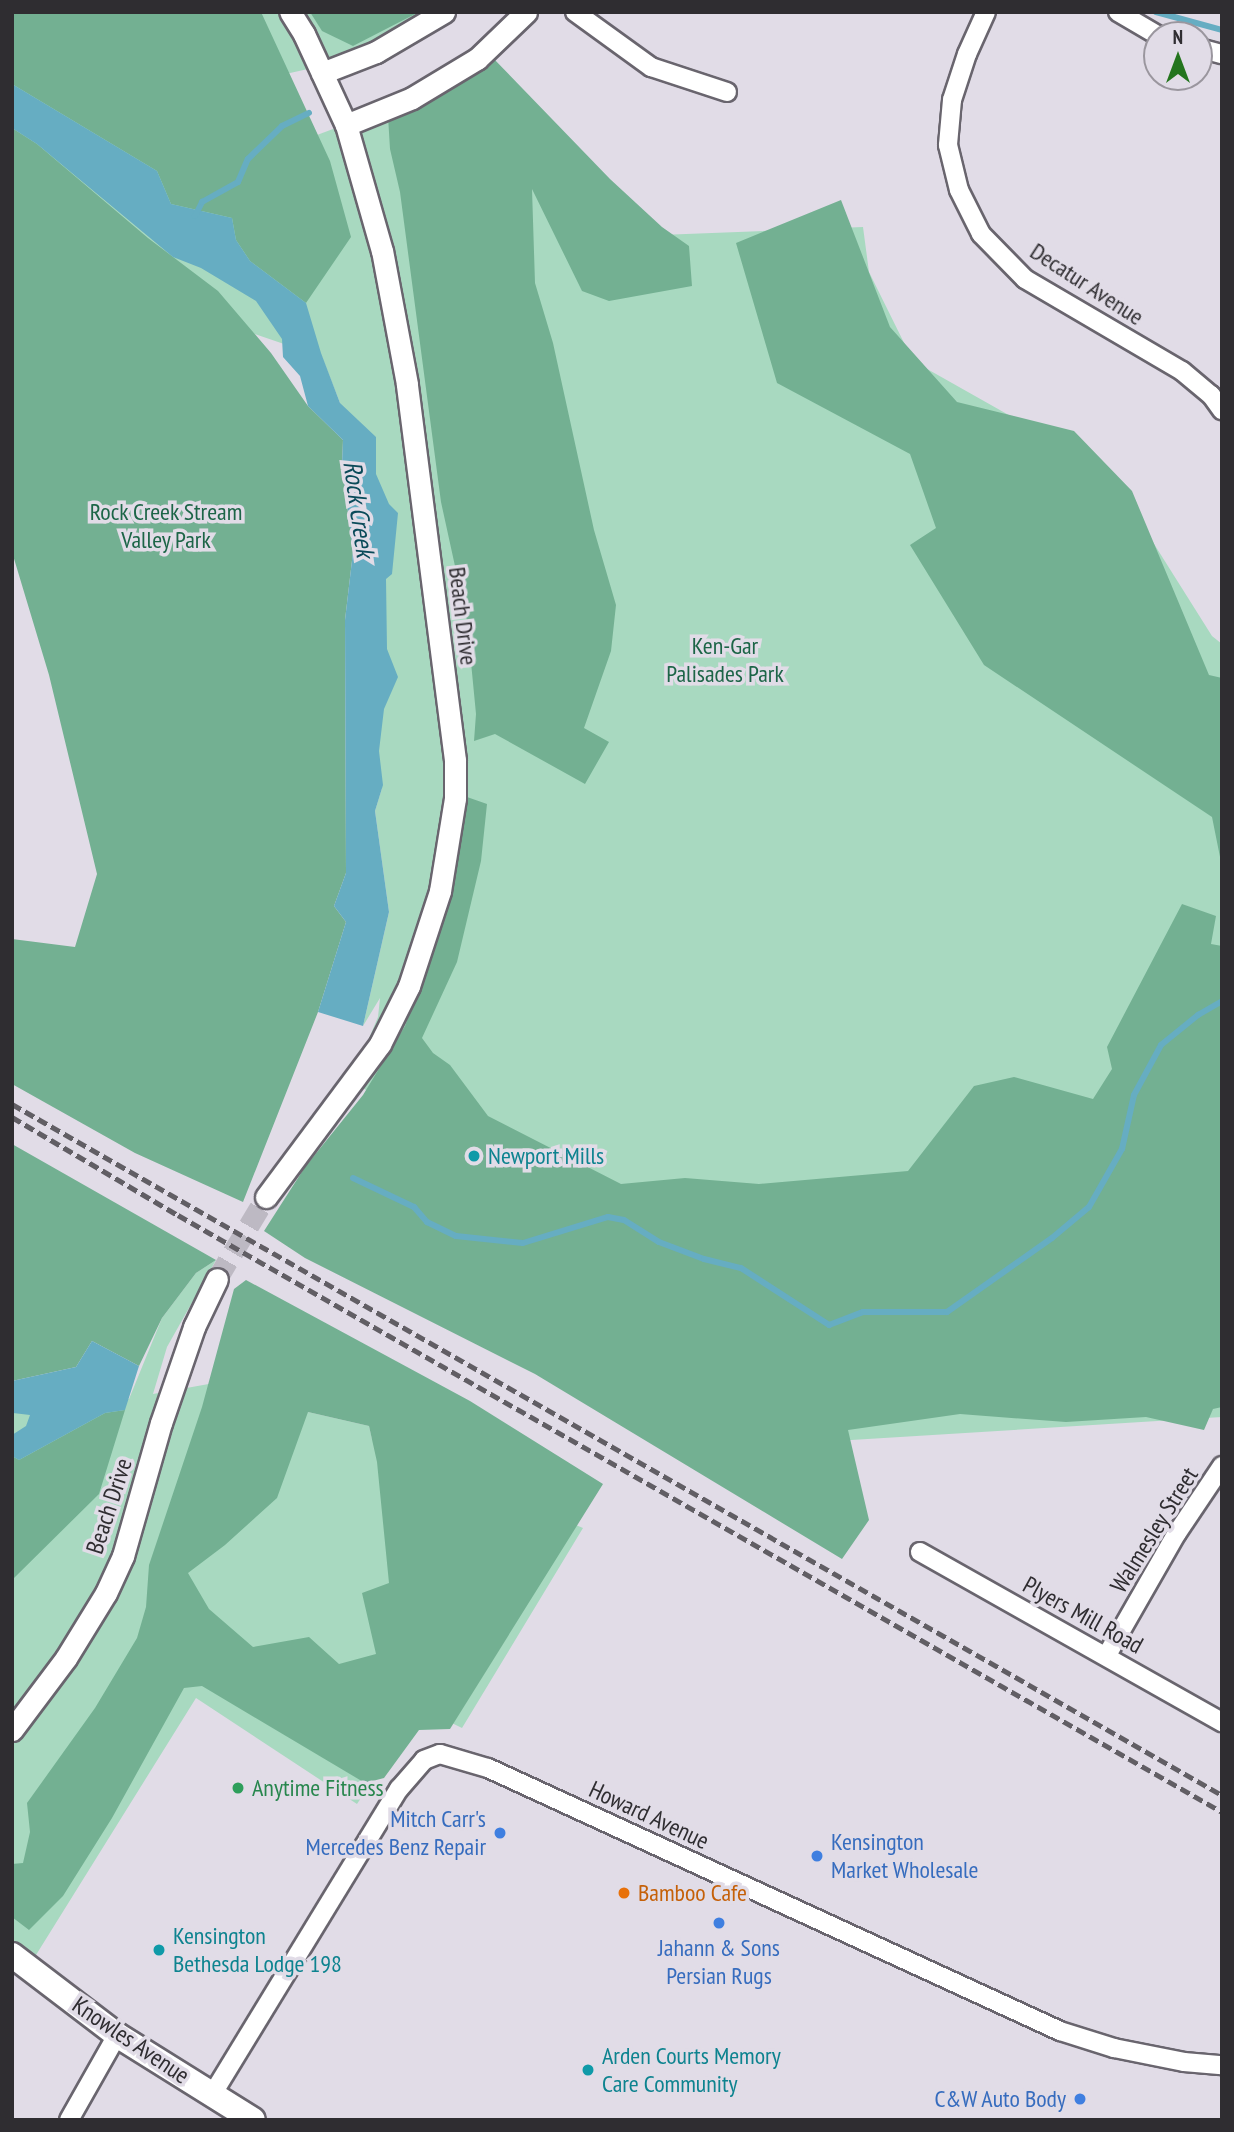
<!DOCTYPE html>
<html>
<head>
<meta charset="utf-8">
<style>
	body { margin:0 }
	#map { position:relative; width:1234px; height:2132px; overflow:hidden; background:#e1dce7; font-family:"PT Sans Narrow",sans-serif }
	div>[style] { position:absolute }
	.green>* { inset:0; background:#a8d9c0 }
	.forest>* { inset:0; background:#73b092 }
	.water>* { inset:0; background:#66adc2 }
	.stream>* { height:6px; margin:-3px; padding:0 3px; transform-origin:3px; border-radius:3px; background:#66adc2 }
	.tertiary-tunnel>* { height:21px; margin-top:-10.5px; transform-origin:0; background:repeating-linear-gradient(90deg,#bdb9c3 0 21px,transparent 0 31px) }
	.roads { filter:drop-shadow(2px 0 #69656e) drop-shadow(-2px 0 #69656e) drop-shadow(0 2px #69656e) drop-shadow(0 -2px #69656e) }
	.minor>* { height:18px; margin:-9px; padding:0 9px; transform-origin:9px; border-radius:9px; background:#fff }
	.tertiary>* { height:21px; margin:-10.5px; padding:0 10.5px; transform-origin:10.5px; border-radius:10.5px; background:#fff }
	.secondary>* { height:24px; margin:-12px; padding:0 12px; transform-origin:12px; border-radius:12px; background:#fff }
	.rail>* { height:5px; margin-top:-2.5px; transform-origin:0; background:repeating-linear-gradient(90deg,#615e64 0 10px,transparent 0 15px) }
	.dots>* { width:19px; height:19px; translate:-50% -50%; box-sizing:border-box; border:4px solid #e1dce7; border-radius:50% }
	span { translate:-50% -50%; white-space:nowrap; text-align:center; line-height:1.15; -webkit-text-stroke:7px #e1dce7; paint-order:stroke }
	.street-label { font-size:24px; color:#2f2d31 }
	.park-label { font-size:24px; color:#1c6547 }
	.culture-label { font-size:24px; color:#0d838f }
	.left { translate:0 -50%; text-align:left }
	.leisure-label { font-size:24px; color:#27864d }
	.shop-label { font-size:24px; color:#366cbe }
	.right { translate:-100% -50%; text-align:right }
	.food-label { font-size:24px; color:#c56008 }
	.water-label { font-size:26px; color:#0a4a59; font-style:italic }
	.frame { position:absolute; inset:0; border:14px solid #2f2d31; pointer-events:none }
	.north { position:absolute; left:1143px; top:21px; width:70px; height:70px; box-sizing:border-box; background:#e1dce7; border:2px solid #9a969e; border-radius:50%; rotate:0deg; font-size:19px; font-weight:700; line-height:28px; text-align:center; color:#2f2d31 }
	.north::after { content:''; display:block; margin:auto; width:24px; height:32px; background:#24751e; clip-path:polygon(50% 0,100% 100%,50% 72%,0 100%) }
</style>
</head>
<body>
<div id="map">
	<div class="green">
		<i style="clip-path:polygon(12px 12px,430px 12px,356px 52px,308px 69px,192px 95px,293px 144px,389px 108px,483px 45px,634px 236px,863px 227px,869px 272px,913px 361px,1060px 444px,1127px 501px,1212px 636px,1222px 644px,1222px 1417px,755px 1446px,426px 1126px,351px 1081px,378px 1017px,380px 998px,363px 1026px,389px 912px,375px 811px,382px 788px,340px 403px,322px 357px,240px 329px,125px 872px,12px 511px)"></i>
		<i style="clip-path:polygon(216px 1260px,167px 1347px,153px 1394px,231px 1380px,308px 1412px,369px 1426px,372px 1439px,583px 1528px,462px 1728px,421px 1708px,357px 1804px,196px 1698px,31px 1963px,12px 1947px,12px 1411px,129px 1399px,162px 1318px,196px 1273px)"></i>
	</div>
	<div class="forest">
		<i style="clip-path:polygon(12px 12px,261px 12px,330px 161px,351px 237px,306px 303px,250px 261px,236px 240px,232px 218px,171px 204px,157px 171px,12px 84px)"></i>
		<i style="clip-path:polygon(310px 12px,419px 12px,353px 46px,322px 31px)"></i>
		<i style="clip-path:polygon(493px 58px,610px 179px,662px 227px,689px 246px,692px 286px,609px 301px,582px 291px,532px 189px,535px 283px,553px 343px,594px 530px,616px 605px,611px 651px,584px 728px,609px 742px,585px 784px,495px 734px,474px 741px,476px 714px,467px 621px,441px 502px,400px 192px,390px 149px,388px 116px)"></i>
		<i style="clip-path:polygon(12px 128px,37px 144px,148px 238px,218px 291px,271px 353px,308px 406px,343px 440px,342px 465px,353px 552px,345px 620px,346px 873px,334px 906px,346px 922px,318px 1012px,243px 1202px,135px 1153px,12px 1084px,12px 939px,75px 947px,97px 874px,49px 675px,12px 552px)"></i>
		<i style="clip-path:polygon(841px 200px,890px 327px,957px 402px,1074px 431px,1132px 491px,1209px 675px,1222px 678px,1222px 867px,1212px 817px,984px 665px,910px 545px,936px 528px,910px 454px,777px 383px,736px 243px)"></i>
		<i style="clip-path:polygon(467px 797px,487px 804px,481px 861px,457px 962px,422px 1038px,433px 1053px,450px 1065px,488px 1116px,621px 1184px,685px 1178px,759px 1184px,908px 1171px,974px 1086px,1014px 1077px,1093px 1099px,1112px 1069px,1107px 1047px,1182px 904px,1216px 916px,1211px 944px,1222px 946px,1222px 1407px,1213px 1409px,1204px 1430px,1146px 1417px,1066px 1422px,960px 1414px,848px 1430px,869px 1520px,842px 1559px,535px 1374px,305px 1258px,264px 1231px,305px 1167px,363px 1095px,405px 1026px,446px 915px)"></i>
		<i style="clip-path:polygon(12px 1144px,216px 1260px,196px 1273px,162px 1318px,139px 1366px,92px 1341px,76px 1367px,12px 1381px)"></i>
		<i style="clip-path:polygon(evenodd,246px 1280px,470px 1401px,603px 1484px,450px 1729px,419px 1730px,384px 1778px,365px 1783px,202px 1686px,184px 1688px,112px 1818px,63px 1896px,29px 1930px,12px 1917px,12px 1864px,23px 1863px,30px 1832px,27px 1803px,95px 1708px,137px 1638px,146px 1607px,149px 1565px,202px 1407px,234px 1289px,246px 1280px,308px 1412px,369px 1426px,377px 1462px,389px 1583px,362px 1593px,376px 1654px,339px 1664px,309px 1637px,253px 1647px,209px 1609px,188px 1573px,225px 1545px,277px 1498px,308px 1412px)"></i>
		<i style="clip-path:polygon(125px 1410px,99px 1494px,12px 1580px,12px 1456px,19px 1460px,105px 1413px)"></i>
	</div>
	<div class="water">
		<i style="clip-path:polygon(12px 84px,157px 171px,171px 204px,232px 218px,236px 240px,250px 261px,306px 303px,321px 353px,340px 403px,376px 437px,376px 474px,389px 504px,398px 513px,392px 574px,386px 579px,387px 649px,398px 677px,384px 709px,379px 751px,383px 785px,375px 811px,389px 912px,363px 1026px,318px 1012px,346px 922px,334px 906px,346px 873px,345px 620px,353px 552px,342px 465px,343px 440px,308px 406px,300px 376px,283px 357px,282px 339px,256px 301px,201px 268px,173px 257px,37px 144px,12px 128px)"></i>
		<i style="clip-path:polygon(92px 1341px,139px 1366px,125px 1410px,105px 1413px,19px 1460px,12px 1456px,12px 1435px,26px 1426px,30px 1415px,13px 1413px,12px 1420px,12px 1381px,76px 1367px)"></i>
	</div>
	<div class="stream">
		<i style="left:1156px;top:12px;width:68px;rotate:15.3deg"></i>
		<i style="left:195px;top:216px;width:16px;rotate:-63deg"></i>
		<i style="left:202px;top:202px;width:41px;rotate:-29.1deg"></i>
		<i style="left:238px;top:182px;width:25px;rotate:-67deg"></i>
		<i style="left:248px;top:159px;width:47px;rotate:-44.1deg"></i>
		<i style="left:282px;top:126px;width:30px;rotate:-26deg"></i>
		<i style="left:353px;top:1178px;width:68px;rotate:25.4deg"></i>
		<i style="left:414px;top:1207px;width:20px;rotate:49deg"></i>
		<i style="left:427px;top:1222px;width:32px;rotate:26deg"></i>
		<i style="left:456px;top:1236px;width:67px;rotate:6deg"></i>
		<i style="left:523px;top:1243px;width:89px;rotate:-17deg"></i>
		<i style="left:608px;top:1217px;width:16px;rotate:11deg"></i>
		<i style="left:624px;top:1220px;width:41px;rotate:32.2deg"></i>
		<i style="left:659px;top:1242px;width:48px;rotate:20.7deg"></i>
		<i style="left:704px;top:1259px;width:38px;rotate:14deg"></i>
		<i style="left:741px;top:1268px;width:105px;rotate:32.9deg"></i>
		<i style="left:829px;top:1325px;width:36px;rotate:-21deg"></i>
		<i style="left:863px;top:1312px;width:84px"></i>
		<i style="left:947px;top:1312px;width:128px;rotate:-35.2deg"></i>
		<i style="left:1052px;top:1238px;width:48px;rotate:-40deg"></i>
		<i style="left:1089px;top:1207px;width:67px;rotate:-60.4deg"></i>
		<i style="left:1122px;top:1149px;width:55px;rotate:-77.5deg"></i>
		<i style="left:1134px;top:1095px;width:57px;rotate:-61.6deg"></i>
		<i style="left:1161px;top:1045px;width:48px;rotate:-39deg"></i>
		<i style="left:1198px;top:1015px;width:28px;rotate:-30deg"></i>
	</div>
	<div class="tertiary-tunnel">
		<i style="left:217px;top:1279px;width:96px;rotate:-59.1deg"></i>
	</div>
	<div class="roads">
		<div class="minor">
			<i style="left:575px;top:12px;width:94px;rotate:35.9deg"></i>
			<i style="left:651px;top:67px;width:80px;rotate:18.2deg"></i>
			<i style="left:986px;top:12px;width:46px;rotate:114.3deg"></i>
			<i style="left:967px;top:54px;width:48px;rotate:108.1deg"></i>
			<i style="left:952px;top:100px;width:45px;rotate:95.1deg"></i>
			<i style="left:948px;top:145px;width:46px;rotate:76.3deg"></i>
			<i style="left:959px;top:190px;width:49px;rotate:63.4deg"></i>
			<i style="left:981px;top:234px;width:63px;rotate:45.6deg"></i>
			<i style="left:1025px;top:279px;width:182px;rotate:30.4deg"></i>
			<i style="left:1182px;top:371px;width:38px;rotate:40deg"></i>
			<i style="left:1211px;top:395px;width:19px;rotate:54deg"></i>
			<i style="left:1118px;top:12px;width:45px;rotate:30.5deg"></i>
			<i style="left:1199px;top:48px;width:24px;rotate:15deg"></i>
			<i style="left:920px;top:1552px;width:347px;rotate:29.4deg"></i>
			<i style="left:1107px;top:1655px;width:141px;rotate:-60.2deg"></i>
			<i style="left:1177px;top:1533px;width:81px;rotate:-56.1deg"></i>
			<i style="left:212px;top:2095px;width:359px;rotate:-58.6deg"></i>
			<i style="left:399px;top:1789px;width:38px;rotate:-49deg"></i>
			<i style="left:424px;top:1760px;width:17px;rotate:-21deg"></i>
			<i style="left:440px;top:1754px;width:50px;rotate:16.3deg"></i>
			<i style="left:488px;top:1768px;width:630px;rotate:24.69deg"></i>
			<i style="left:1060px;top:2031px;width:57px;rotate:17.5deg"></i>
			<i style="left:1114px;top:2048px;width:71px;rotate:11.3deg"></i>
			<i style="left:1184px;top:2062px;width:38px;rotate:5deg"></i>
			<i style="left:69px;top:2120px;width:98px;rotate:-60.5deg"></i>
		</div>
		<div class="tertiary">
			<i style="left:322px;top:73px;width:58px;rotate:-21.3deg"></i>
			<i style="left:376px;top:52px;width:79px;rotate:-30.5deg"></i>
			<i style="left:346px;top:125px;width:71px;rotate:-22.2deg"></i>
			<i style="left:412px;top:98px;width:76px;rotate:-31deg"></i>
			<i style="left:477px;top:59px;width:68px;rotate:-43.8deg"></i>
			<i style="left:266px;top:1197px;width:191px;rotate:-53.3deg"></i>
			<i style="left:380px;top:1044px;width:65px;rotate:-63.4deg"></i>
			<i style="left:409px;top:986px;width:100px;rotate:-71.9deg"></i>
			<i style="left:440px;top:891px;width:94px;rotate:-80.8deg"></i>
			<i style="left:455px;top:798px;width:38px;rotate:-90deg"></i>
			<i style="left:455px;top:760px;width:379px;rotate:-97.3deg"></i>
			<i style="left:407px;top:384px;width:135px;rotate:-100.6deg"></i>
			<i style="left:382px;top:251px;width:131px;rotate:-105.9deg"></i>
			<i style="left:346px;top:125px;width:100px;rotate:-114.8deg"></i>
			<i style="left:304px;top:34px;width:26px;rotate:-122deg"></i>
			<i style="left:12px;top:1730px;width:90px;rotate:-53.1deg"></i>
			<i style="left:66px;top:1658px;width:76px;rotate:-58.4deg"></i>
			<i style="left:106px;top:1593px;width:41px;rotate:-65.3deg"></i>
			<i style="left:123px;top:1556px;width:138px;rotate:-74.1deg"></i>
			<i style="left:161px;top:1423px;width:102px;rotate:-71deg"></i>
			<i style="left:194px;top:1327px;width:53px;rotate:-64.4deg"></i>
		</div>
		<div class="secondary">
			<i style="left:12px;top:1955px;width:132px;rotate:37.3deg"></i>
			<i style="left:117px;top:2035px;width:160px;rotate:32deg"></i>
		</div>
	</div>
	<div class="rail">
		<i style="left:12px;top:1104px;width:1393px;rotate:29.73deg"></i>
		<i style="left:12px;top:1117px;width:193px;rotate:30.6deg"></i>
		<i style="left:178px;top:1215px;width:1203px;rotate:29.76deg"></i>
	</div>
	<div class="dots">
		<i style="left:474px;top:1156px;background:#0f9aa8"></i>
		<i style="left:238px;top:1788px;background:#2e9e5b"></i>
		<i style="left:500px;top:1833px;background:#3f7fe0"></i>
		<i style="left:817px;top:1856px;background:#3f7fe0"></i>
		<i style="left:624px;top:1893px;background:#e8710a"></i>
		<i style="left:719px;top:1923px;background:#3f7fe0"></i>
		<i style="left:159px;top:1950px;background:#0f9aa8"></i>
		<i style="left:588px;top:2070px;background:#0f9aa8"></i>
		<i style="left:1080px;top:2099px;background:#3f7fe0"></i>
	</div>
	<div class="street-label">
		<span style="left:1087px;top:284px;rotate:33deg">Decatur Avenue</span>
		<span style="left:463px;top:616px;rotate:83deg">Beach Drive</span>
		<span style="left:109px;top:1506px;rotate:-72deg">Beach Drive</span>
		<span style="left:1154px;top:1530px;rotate:-58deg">Walmesley Street</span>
		<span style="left:1083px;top:1615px;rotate:29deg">Plyers Mill Road</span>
		<span style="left:649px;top:1815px;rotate:25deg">Howard Avenue</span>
		<span style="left:131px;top:2040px;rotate:34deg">Knowles Avenue</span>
	</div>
	<div class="park-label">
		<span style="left:166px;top:526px">Rock Creek Stream<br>Valley Park</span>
		<span style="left:725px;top:660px">Ken-Gar<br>Palisades Park</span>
	</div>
	<div class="culture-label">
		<span class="left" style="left:488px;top:1156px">Newport Mills</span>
		<span class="left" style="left:173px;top:1950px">Kensington<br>Bethesda Lodge 198</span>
		<span class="left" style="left:602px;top:2070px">Arden Courts Memory<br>Care Community</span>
	</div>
	<div class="leisure-label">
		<span class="left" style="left:252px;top:1788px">Anytime Fitness</span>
	</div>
	<div class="shop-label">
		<span class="right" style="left:486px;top:1833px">Mitch Carr's<br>Mercedes Benz Repair</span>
		<span class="left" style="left:831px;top:1856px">Kensington<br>Market Wholesale</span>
		<span style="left:719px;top:1962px">Jahann &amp; Sons<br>Persian Rugs</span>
		<span class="right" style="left:1066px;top:2099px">C&amp;W Auto Body</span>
	</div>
	<div class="food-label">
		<span class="left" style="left:638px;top:1893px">Bamboo Cafe</span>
	</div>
	<div class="water-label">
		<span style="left:359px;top:509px;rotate:82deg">Rock Creek</span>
	</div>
	<div class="frame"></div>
	<div class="north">N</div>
</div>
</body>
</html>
